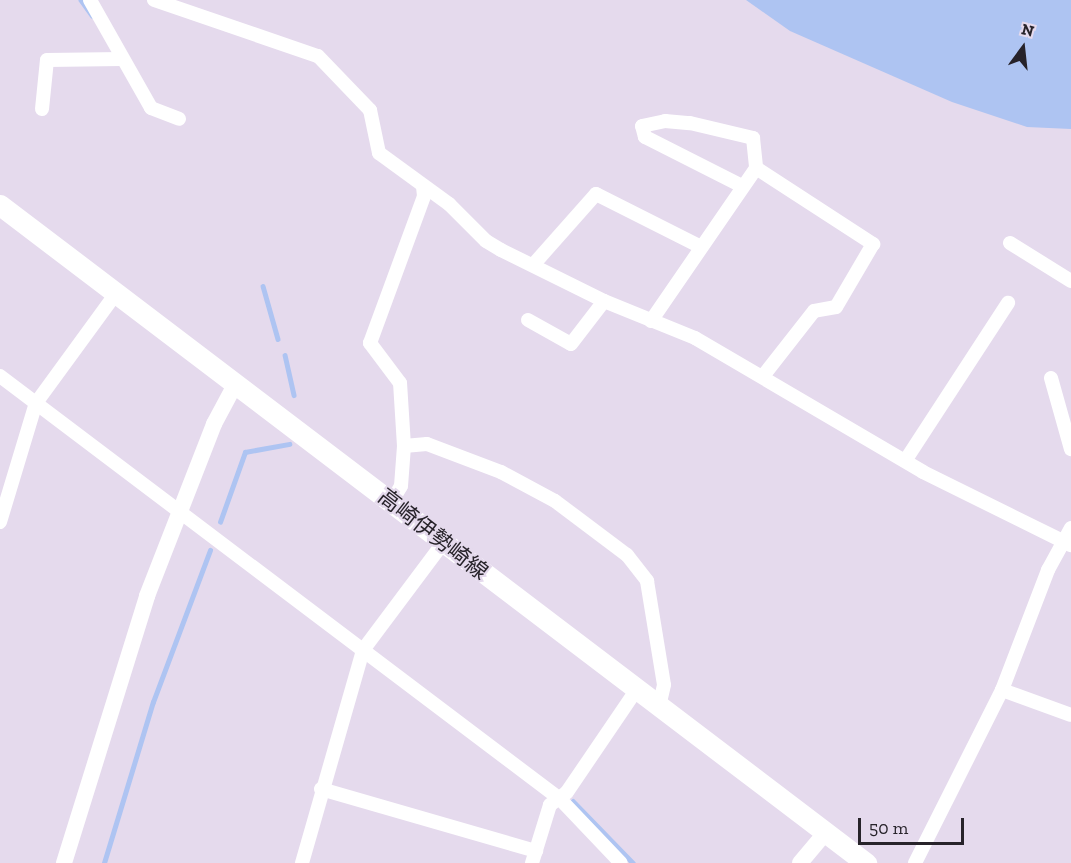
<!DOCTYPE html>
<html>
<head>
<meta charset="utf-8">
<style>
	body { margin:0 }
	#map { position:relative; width:1071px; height:863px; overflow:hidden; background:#e5daed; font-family:"Zilla Slab","Noto Sans JP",serif }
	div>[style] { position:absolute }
	.water>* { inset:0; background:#aec4f2 }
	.stream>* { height:4.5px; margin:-2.25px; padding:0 2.25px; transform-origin:2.25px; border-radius:2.25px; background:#aec4f2 }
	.minor>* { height:14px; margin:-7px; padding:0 7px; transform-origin:7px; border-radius:7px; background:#fff }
	.tertiary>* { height:16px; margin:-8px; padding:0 8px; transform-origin:8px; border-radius:8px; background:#fff }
	.primary>* { height:21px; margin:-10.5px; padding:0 10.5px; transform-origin:10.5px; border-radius:10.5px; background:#fff }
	span { translate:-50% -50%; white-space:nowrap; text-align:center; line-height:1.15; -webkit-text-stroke:4.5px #e5daed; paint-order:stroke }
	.street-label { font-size:22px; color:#27232a }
	.north { position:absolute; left:993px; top:18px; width:60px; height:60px; -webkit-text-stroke:4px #e5daed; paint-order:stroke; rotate:15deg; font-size:16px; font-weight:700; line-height:24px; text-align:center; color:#27232a }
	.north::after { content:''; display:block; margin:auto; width:21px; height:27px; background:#27232a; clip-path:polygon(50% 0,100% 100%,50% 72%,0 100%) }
	.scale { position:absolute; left:858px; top:818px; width:106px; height:27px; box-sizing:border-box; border:3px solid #27232a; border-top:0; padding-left:8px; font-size:18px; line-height:21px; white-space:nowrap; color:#27232a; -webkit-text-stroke:4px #e5daed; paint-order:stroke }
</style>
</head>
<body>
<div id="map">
	<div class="water">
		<i style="clip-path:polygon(746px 0,1071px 0,1071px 129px,1027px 127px,952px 102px,790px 31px)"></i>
	</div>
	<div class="stream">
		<i style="left:81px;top:0;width:19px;rotate:54deg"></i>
		<i style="left:263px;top:286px;width:55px;rotate:74.2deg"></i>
		<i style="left:285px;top:355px;width:41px;rotate:77.3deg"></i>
		<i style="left:220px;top:522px;width:74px;rotate:-70.3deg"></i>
		<i style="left:245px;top:452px;width:45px;rotate:-10.3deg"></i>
		<i style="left:573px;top:801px;width:86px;rotate:45.9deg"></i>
		<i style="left:104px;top:863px;width:168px;rotate:-73.1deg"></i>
		<i style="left:153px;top:702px;width:162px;rotate:-69.4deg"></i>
	</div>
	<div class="minor">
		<i style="left:90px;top:0;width:124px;rotate:60.5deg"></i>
		<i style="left:151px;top:108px;width:30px;rotate:21deg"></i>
		<i style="left:154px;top:0;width:173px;rotate:18.9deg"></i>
		<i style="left:318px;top:56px;width:75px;rotate:46.1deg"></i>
		<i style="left:370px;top:110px;width:44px;rotate:78.2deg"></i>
		<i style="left:379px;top:153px;width:87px;rotate:36.1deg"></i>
		<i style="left:449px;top:204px;width:52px;rotate:45deg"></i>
		<i style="left:486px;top:241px;width:17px;rotate:31deg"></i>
		<i style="left:501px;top:250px;width:115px;rotate:26.3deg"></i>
		<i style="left:604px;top:301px;width:98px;rotate:22.1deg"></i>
		<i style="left:695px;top:338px;width:264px;rotate:30.4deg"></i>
		<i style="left:923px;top:472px;width:165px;rotate:26.3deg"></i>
		<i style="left:42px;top:109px;width:49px;rotate:-84.2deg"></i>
		<i style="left:47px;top:60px;width:75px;rotate:-0.8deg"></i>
		<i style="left:742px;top:186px;width:109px;rotate:-153.2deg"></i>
		<i style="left:645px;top:137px;width:11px;rotate:-105deg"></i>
		<i style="left:642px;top:126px;width:24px;rotate:-12deg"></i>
		<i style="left:665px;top:121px;width:25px;rotate:5deg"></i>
		<i style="left:690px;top:123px;width:65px;rotate:13.4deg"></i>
		<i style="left:753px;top:138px;width:30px;rotate:84deg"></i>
		<i style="left:1010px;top:243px;width:72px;rotate:31.9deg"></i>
		<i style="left:533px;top:265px;width:95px;rotate:-48.4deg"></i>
		<i style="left:596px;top:194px;width:115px;rotate:26.8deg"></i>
		<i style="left:528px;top:320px;width:49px;rotate:29.2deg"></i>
		<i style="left:571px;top:344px;width:54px;rotate:-52.5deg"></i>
		<i style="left:651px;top:321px;width:186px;rotate:-55.5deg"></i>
		<i style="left:756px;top:168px;width:140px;rotate:33deg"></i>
		<i style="left:873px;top:244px;width:73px;rotate:120.4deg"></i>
		<i style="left:836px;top:307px;width:22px;rotate:170deg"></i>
		<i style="left:814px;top:311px;width:83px;rotate:128.1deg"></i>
		<i style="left:0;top:376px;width:702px;rotate:37.07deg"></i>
		<i style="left:560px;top:799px;width:88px;rotate:46.4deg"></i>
		<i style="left:1051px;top:378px;width:74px;rotate:74.3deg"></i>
		<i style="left:404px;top:446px;width:23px;rotate:-5deg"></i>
		<i style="left:427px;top:444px;width:79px;rotate:20.7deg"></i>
		<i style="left:501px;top:472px;width:61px;rotate:28.2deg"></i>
		<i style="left:555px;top:501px;width:90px;rotate:36.9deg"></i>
		<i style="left:627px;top:555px;width:33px;rotate:52deg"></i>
		<i style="left:647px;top:581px;width:105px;rotate:80.7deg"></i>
		<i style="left:664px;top:685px;width:22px;rotate:103deg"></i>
		<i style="left:905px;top:461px;width:189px;rotate:-56.9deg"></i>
		<i style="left:392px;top:501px;width:17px;rotate:-59deg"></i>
		<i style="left:401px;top:486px;width:40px;rotate:-85.7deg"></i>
		<i style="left:404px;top:446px;width:63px;rotate:-93.6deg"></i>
		<i style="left:400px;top:383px;width:50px;rotate:-126.9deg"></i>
		<i style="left:370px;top:343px;width:157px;rotate:-69.8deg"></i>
		<i style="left:424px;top:196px;width:10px;rotate:-96deg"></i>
		<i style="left:0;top:522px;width:124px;rotate:-73.2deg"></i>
		<i style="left:36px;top:403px;width:137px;rotate:-53.9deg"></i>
		<i style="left:1002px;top:690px;width:73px;rotate:19.9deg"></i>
		<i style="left:321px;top:789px;width:224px;rotate:16.1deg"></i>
		<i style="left:302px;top:863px;width:222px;rotate:-74deg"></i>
		<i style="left:363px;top:650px;width:134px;rotate:-53.2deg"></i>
		<i style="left:532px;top:863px;width:61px;rotate:-72.8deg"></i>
		<i style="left:550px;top:805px;width:21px;rotate:-37deg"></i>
		<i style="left:567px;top:792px;width:125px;rotate:-55.8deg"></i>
		<i style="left:915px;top:863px;width:194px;rotate:-63.3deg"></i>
		<i style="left:1002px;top:690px;width:129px;rotate:-69deg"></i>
		<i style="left:1048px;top:570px;width:48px;rotate:-61.3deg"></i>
	</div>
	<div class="tertiary">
		<i style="left:64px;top:863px;width:280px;rotate:-72.7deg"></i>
		<i style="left:147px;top:596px;width:185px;rotate:-68.7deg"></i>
		<i style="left:214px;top:424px;width:47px;rotate:-61.8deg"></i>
		<i style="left:800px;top:863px;width:40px;rotate:-50deg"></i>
	</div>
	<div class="primary">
		<i style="left:0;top:205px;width:1088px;rotate:37.23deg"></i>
	</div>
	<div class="street-label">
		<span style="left:433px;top:534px;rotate:38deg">高崎伊勢崎線</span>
	</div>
	<div class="north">N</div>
	<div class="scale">50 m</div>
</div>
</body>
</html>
